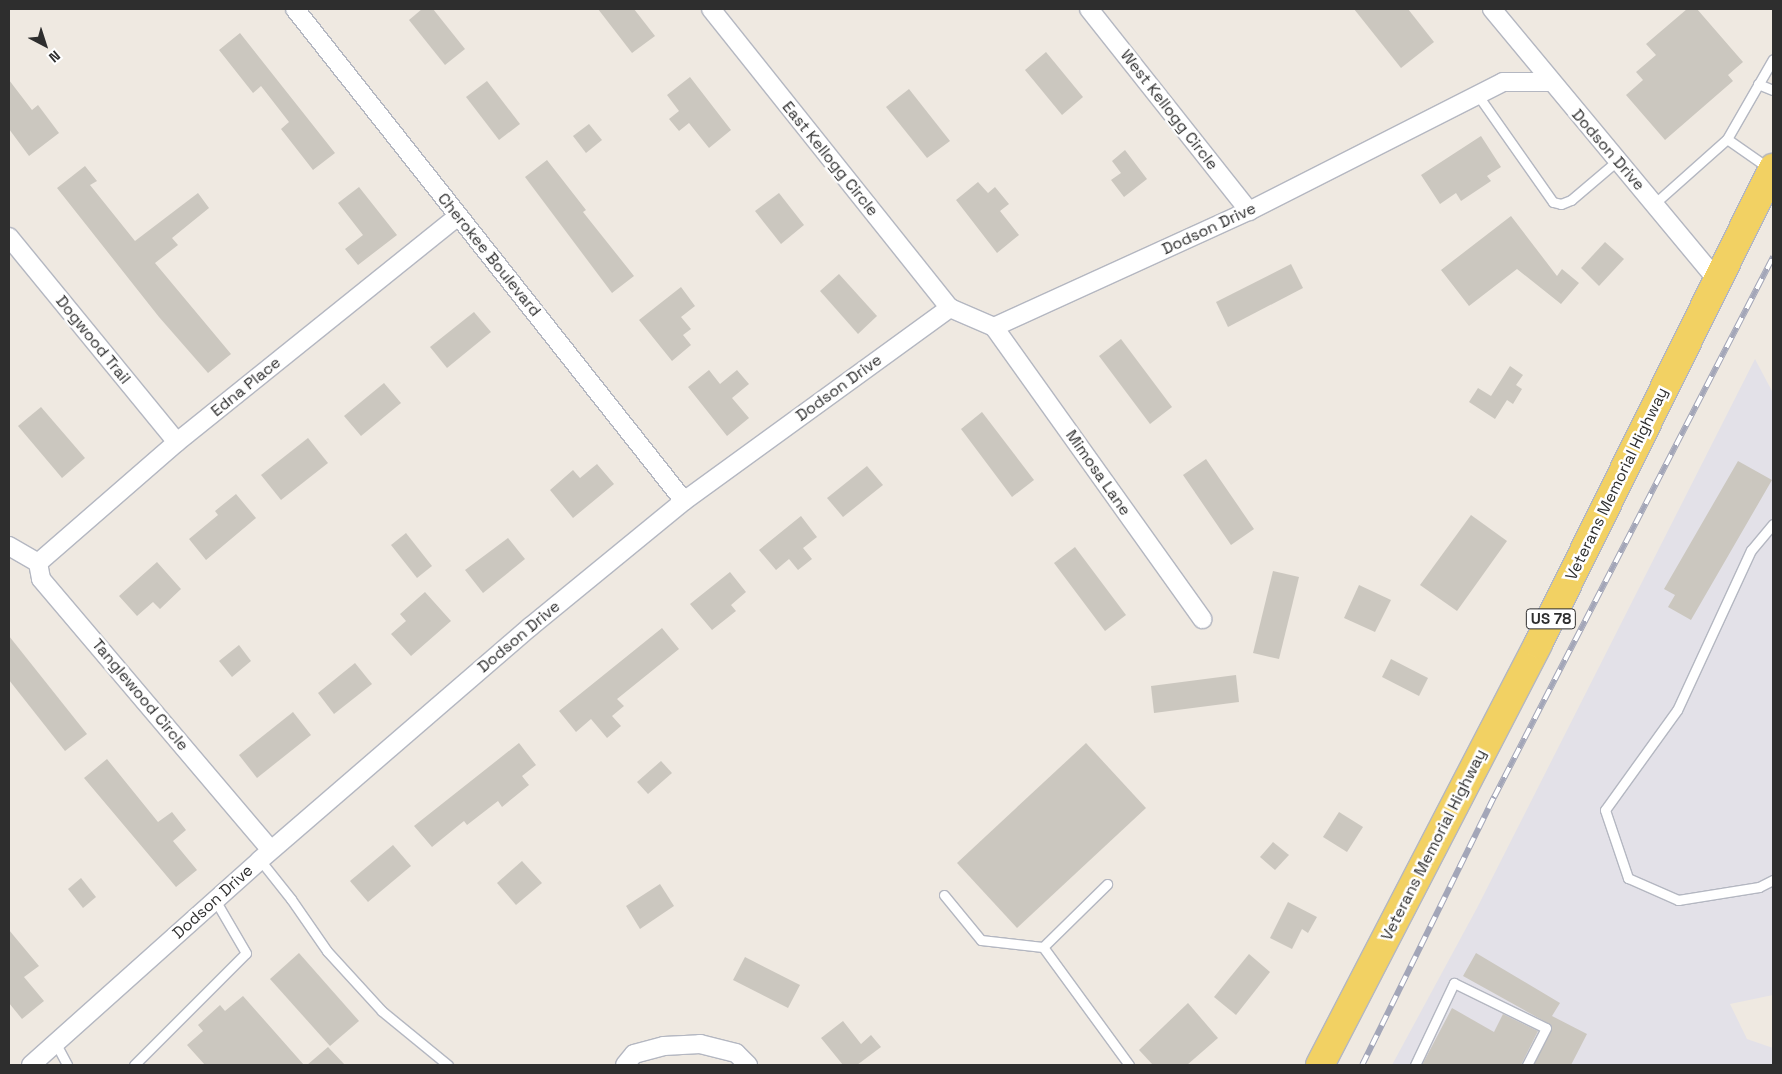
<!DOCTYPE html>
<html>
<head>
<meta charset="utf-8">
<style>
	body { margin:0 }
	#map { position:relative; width:1782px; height:1074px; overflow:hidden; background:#efe9e1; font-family:"Space Grotesk",sans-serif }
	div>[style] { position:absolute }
	.industrial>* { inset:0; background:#e3e1e8 }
	.building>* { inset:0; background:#cbc7bf }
	.roads { filter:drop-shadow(1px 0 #b4b7c1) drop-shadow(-1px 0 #b4b7c1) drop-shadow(0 1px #b4b7c1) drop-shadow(0 -1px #b4b7c1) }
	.service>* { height:9px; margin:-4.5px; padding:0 4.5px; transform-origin:4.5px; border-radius:4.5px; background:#fff }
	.minor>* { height:18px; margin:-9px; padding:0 9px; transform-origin:9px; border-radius:9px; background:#fff }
	.primary>* { height:28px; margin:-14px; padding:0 14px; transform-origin:14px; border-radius:14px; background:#f2d163 }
	.rail>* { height:5.5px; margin-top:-2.75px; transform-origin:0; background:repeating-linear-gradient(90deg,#fff 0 11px,#a3a6b8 0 22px); box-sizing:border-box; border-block:1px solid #a3a6b8 }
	span { translate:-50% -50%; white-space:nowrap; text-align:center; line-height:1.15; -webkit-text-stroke:5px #fff; paint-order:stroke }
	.shield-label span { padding:1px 4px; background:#fff; border:1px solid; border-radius:4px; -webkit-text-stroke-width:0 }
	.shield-label { font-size:15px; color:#2e2e2e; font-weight:700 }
	.street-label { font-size:16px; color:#2e2e2e }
	.frame { position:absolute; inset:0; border:10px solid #2e2e2e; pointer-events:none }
	.north { position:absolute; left:20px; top:20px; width:50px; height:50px; -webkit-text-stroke:4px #fff; paint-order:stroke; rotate:140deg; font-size:14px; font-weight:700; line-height:20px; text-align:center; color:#2e2e2e }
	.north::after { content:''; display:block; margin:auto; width:18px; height:22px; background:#2e2e2e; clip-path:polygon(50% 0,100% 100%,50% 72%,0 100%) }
</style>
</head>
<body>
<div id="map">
	<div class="industrial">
		<i style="clip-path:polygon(1755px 359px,1773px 393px,1773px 995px,1730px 1004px,1747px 1039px,1773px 1048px,1773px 1065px,1392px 1065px,1477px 908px)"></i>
	</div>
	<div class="building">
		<i style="clip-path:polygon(422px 9px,433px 9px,465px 49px,445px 65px,409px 20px)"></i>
		<i style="clip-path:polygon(598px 9px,634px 9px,655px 36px,632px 53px)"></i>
		<i style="clip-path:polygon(1354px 9px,1408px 9px,1434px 42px,1401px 68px)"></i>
		<i style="clip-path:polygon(1687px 9px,1697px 9px,1743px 62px,1728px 75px,1733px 81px,1665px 140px,1626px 95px,1643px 80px,1636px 72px,1656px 55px,1646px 44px)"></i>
		<i style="clip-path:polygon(240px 33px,335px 153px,313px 170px,281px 129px,289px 122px,261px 86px,253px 93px,219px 50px)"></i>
		<i style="clip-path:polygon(1046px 52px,1083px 97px,1062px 115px,1025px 70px)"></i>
		<i style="clip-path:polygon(690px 77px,731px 130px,709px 148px,689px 123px,679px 131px,669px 119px,679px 111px,667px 95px)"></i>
		<i style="clip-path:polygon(9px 80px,32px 110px,38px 105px,59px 133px,29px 156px,9px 129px)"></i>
		<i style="clip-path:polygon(487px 81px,520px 124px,499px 140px,466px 97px)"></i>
		<i style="clip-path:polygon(909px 89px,950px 141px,927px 158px,886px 107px)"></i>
		<i style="clip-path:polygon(589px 124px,602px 140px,586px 153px,573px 136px)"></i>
		<i style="clip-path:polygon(1481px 136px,1501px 167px,1487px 176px,1491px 181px,1461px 201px,1456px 193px,1440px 204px,1421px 175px)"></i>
		<i style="clip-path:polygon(1125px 150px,1147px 179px,1124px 197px,1111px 180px,1121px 173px,1112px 161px)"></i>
		<i style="clip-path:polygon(547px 160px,586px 210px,583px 212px,634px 276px,612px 293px,525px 177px)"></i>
		<i style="clip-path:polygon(85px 166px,97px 181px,90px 185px,135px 241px,198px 193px,209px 208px,172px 238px,178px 245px,155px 263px,231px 354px,208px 373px,159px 317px,57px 188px)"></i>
		<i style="clip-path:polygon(978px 182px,988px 193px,995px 187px,1009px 204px,1000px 211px,1019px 235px,997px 253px,956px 200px)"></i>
		<i style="clip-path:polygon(359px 187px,397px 235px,358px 265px,345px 249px,363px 235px,338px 203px)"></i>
		<i style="clip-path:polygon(779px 193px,804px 225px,781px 244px,755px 211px)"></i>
		<i style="clip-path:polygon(1511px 216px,1557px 276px,1562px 269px,1579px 283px,1561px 304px,1517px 269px,1469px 306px,1441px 270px)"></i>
		<i style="clip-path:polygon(1605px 242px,1624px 259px,1599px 286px,1581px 268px)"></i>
		<i style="clip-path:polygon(1291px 264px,1303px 288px,1228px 327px,1216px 302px)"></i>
		<i style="clip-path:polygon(839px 274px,877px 316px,858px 334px,820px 291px)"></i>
		<i style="clip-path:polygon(681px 287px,695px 306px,681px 317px,691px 329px,683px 335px,691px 345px,672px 361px,639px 320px)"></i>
		<i style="clip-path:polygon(474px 312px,491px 332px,447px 368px,430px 347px)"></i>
		<i style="clip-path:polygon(1121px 339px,1172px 407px,1150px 424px,1099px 356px)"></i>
		<i style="clip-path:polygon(1510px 366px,1523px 375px,1516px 385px,1522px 389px,1513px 404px,1507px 400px,1495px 419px,1469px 402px,1478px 388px,1491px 396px)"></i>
		<i style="clip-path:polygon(709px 370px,720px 384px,737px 370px,749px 384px,732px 398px,749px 418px,727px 436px,688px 387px)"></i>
		<i style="clip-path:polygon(384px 383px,401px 403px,361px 436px,344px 416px)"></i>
		<i style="clip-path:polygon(41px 407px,85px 458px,62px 478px,18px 426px)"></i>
		<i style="clip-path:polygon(982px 412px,1034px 480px,1012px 497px,961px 429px)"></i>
		<i style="clip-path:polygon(308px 438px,328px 463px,281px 500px,261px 475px)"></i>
		<i style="clip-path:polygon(1206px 459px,1254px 529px,1231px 545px,1183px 475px)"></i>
		<i style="clip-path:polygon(1738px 461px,1772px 480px,1691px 620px,1668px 607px,1675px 595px,1664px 589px)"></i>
		<i style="clip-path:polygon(597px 464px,614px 484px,573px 518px,550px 490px,573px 470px,580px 478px)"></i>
		<i style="clip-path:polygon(867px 466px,883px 485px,843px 517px,827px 498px)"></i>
		<i style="clip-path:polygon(236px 494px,256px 518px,206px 560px,189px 539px,218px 515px,215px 511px)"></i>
		<i style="clip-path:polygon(1471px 515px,1507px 541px,1457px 611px,1420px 585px)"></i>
		<i style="clip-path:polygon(801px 516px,817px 537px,803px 548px,812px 559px,798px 570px,789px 559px,776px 570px,759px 550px)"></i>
		<i style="clip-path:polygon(406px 533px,432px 566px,417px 578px,391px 545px)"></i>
		<i style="clip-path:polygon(508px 538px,525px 559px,483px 593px,465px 570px)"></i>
		<i style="clip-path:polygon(1075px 547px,1126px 615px,1105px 631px,1054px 563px)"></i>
		<i style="clip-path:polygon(157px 562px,181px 589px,160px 609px,153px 602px,137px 616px,119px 596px)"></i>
		<i style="clip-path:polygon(1273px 571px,1299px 577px,1279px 659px,1253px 653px)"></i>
		<i style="clip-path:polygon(730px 572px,746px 592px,731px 605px,736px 611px,712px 630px,690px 604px)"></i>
		<i style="clip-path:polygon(1359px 585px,1391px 600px,1375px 632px,1344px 618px)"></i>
		<i style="clip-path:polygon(425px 592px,451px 621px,411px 656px,391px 634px,406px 621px,400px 614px)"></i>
		<i style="clip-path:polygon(662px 628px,679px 649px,617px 699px,624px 706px,612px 716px,621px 726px,607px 738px,591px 719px,576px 732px,559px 711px)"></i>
		<i style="clip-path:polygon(9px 636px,87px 734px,65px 751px,9px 680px)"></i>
		<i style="clip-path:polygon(239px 645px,251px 661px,232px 677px,219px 661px)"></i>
		<i style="clip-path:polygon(1391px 659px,1428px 678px,1419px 696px,1382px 677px)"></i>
		<i style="clip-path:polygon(355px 663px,372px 684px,334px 714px,318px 693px)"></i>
		<i style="clip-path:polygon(1236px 675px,1239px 702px,1154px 713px,1151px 686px)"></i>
		<i style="clip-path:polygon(293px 712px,311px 735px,257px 778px,239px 755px)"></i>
		<i style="clip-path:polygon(519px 743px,536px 765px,522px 776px,529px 785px,502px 807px,498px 801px,467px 825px,464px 821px,432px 847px,414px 826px)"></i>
		<i style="clip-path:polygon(1086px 743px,1146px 808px,1017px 928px,957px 863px)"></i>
		<i style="clip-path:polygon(107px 759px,158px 822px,172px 812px,186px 830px,173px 841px,197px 870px,176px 887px,84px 778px)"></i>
		<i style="clip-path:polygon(661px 761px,672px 773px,648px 794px,637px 782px)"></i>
		<i style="clip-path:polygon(1339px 812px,1363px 827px,1347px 852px,1323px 837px)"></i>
		<i style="clip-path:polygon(1273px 842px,1289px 855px,1275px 870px,1260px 857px)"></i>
		<i style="clip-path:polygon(393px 845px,411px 866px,368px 902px,350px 881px)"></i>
		<i style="clip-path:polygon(522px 861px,542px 883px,516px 905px,497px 883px)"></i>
		<i style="clip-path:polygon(81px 878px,96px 897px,83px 908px,68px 889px)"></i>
		<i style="clip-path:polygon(660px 884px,674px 906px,640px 929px,626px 906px)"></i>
		<i style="clip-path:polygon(1288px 902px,1317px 917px,1308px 933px,1302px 929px,1292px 949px,1270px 938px)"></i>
		<i style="clip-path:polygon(9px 930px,39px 966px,24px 977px,44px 1001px,22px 1019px,9px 1003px)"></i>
		<i style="clip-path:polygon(299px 953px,359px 1021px,330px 1046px,270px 979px)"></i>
		<i style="clip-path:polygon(1476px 953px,1560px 1003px,1552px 1016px,1587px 1034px,1571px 1065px,1534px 1065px,1551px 1025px,1463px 976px)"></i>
		<i style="clip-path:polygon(1249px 954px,1270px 972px,1236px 1015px,1214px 997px)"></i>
		<i style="clip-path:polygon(745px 957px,800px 985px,788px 1008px,733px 980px)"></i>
		<i style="clip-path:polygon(243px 996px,304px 1065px,205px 1065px,187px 1045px,203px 1031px,198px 1025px,220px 1005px,225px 1011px)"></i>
		<i style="clip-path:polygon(1188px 1003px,1218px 1038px,1187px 1065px,1153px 1065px,1139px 1050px)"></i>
		<i style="clip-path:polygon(1452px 1008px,1494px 1032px,1503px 1014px,1538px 1031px,1521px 1065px,1422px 1065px)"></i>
		<i style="clip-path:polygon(843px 1021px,861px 1044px,871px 1035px,881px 1047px,857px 1065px,843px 1065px,821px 1038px)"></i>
		<i style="clip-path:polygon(328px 1047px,345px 1065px,307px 1065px)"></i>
	</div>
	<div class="roads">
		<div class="service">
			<i style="left:1758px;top:84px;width:16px;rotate:22deg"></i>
			<i style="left:1477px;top:94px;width:132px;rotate:54.9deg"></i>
			<i style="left:1553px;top:202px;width:8px;rotate:14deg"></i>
			<i style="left:1561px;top:204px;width:11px;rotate:-22deg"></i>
			<i style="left:1571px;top:200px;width:60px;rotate:-40.3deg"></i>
			<i style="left:1727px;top:139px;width:52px;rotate:34.9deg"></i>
			<i style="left:1654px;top:204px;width:98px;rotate:-41.7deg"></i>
			<i style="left:1727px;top:139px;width:92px;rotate:-60.1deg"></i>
			<i style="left:1773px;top:524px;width:34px;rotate:130deg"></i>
			<i style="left:1751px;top:550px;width:176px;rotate:114.8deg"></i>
			<i style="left:1677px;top:710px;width:123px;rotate:125.8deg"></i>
			<i style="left:1605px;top:810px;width:72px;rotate:71.3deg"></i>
			<i style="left:1628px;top:878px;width:55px;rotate:23.7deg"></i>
			<i style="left:1678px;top:900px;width:82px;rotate:-9.1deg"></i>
			<i style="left:1759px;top:887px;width:16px;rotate:-27deg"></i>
			<i style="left:260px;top:860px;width:50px;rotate:51.5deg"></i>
			<i style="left:291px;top:899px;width:63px;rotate:55.3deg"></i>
			<i style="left:327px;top:951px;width:81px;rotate:47.5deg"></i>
			<i style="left:382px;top:1011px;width:85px;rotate:39.3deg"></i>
			<i style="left:944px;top:895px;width:58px;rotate:50.6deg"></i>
			<i style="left:981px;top:940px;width:62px;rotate:6.4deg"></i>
			<i style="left:1043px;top:947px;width:146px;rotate:53.9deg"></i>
			<i style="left:1043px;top:947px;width:90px;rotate:-44.5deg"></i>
			<i style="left:55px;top:1042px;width:26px;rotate:62deg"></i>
			<i style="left:134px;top:1065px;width:158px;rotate:-45deg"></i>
			<i style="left:246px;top:953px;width:61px;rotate:-120.3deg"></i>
			<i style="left:1415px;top:1065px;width:91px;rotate:-64.6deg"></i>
			<i style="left:1454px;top:983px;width:102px;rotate:26.1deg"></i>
			<i style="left:1546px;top:1028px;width:42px;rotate:117.2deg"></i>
		</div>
		<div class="minor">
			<i style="left:295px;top:9px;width:627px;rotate:51.67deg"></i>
			<i style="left:711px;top:9px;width:383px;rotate:51.4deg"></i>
			<i style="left:1089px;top:9px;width:258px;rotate:51.6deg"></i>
			<i style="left:1492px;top:9px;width:352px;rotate:50.3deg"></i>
			<i style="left:9px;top:237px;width:265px;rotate:50.7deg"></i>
			<i style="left:994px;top:327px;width:359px;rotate:54.5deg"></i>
			<i style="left:9px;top:546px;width:34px;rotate:30deg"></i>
			<i style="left:38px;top:563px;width:184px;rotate:-41deg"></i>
			<i style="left:177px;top:442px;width:359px;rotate:-38.8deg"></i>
			<i style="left:38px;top:563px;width:16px;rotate:79deg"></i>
			<i style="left:41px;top:579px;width:355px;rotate:49.7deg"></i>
			<i style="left:31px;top:1065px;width:307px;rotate:-41.8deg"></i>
			<i style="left:260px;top:860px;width:357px;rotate:-40.8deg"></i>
			<i style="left:530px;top:627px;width:199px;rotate:-39.3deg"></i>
			<i style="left:684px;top:501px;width:329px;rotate:-36deg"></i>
			<i style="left:950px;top:308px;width:48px;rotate:23.4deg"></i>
			<i style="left:994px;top:327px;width:280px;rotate:-24.5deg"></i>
			<i style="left:1249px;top:211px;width:285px;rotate:-26.9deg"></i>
			<i style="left:1503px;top:82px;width:46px"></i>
			<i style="left:625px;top:1065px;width:14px;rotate:-51deg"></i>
			<i style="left:634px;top:1054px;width:31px;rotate:-15deg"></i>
			<i style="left:664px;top:1046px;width:36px;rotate:-3deg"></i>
			<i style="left:700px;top:1044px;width:37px;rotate:14deg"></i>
			<i style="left:736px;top:1053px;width:17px;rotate:45deg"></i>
		</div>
		<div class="primary">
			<i style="left:1320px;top:1065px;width:474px;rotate:-62.6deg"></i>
			<i style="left:1538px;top:644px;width:531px;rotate:-63.72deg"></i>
		</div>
	</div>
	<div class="rail">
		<i style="left:1362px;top:1065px;width:299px;rotate:-63.8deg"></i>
		<i style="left:1494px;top:797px;width:608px;rotate:-62.68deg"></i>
	</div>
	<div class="shield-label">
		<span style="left:1551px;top:619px">US 78</span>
	</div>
	<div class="street-label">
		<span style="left:1169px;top:110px;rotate:52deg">West Kellogg Circle</span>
		<span style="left:1608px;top:150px;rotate:49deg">Dodson Drive</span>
		<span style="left:830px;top:159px;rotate:51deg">East Kellogg Circle</span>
		<span style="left:1209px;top:229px;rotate:-25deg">Dodson Drive</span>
		<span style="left:489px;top:255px;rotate:51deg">Cherokee Boulevard</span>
		<span style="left:93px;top:340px;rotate:51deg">Dogwood Trail</span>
		<span style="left:246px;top:387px;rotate:-39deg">Edna Place</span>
		<span style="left:839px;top:388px;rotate:-36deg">Dodson Drive</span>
		<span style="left:1098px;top:473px;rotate:55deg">Mimosa Lane</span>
		<span style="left:1617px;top:484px;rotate:-64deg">Veterans Memorial Highway</span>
		<span style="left:519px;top:637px;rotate:-40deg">Dodson Drive</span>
		<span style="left:140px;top:695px;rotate:50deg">Tanglewood Circle</span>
		<span style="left:1434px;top:845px;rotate:-63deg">Veterans Memorial Highway</span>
		<span style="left:213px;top:902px;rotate:-42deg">Dodson Drive</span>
	</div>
	<div class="frame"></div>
	<div class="north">N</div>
</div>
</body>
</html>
